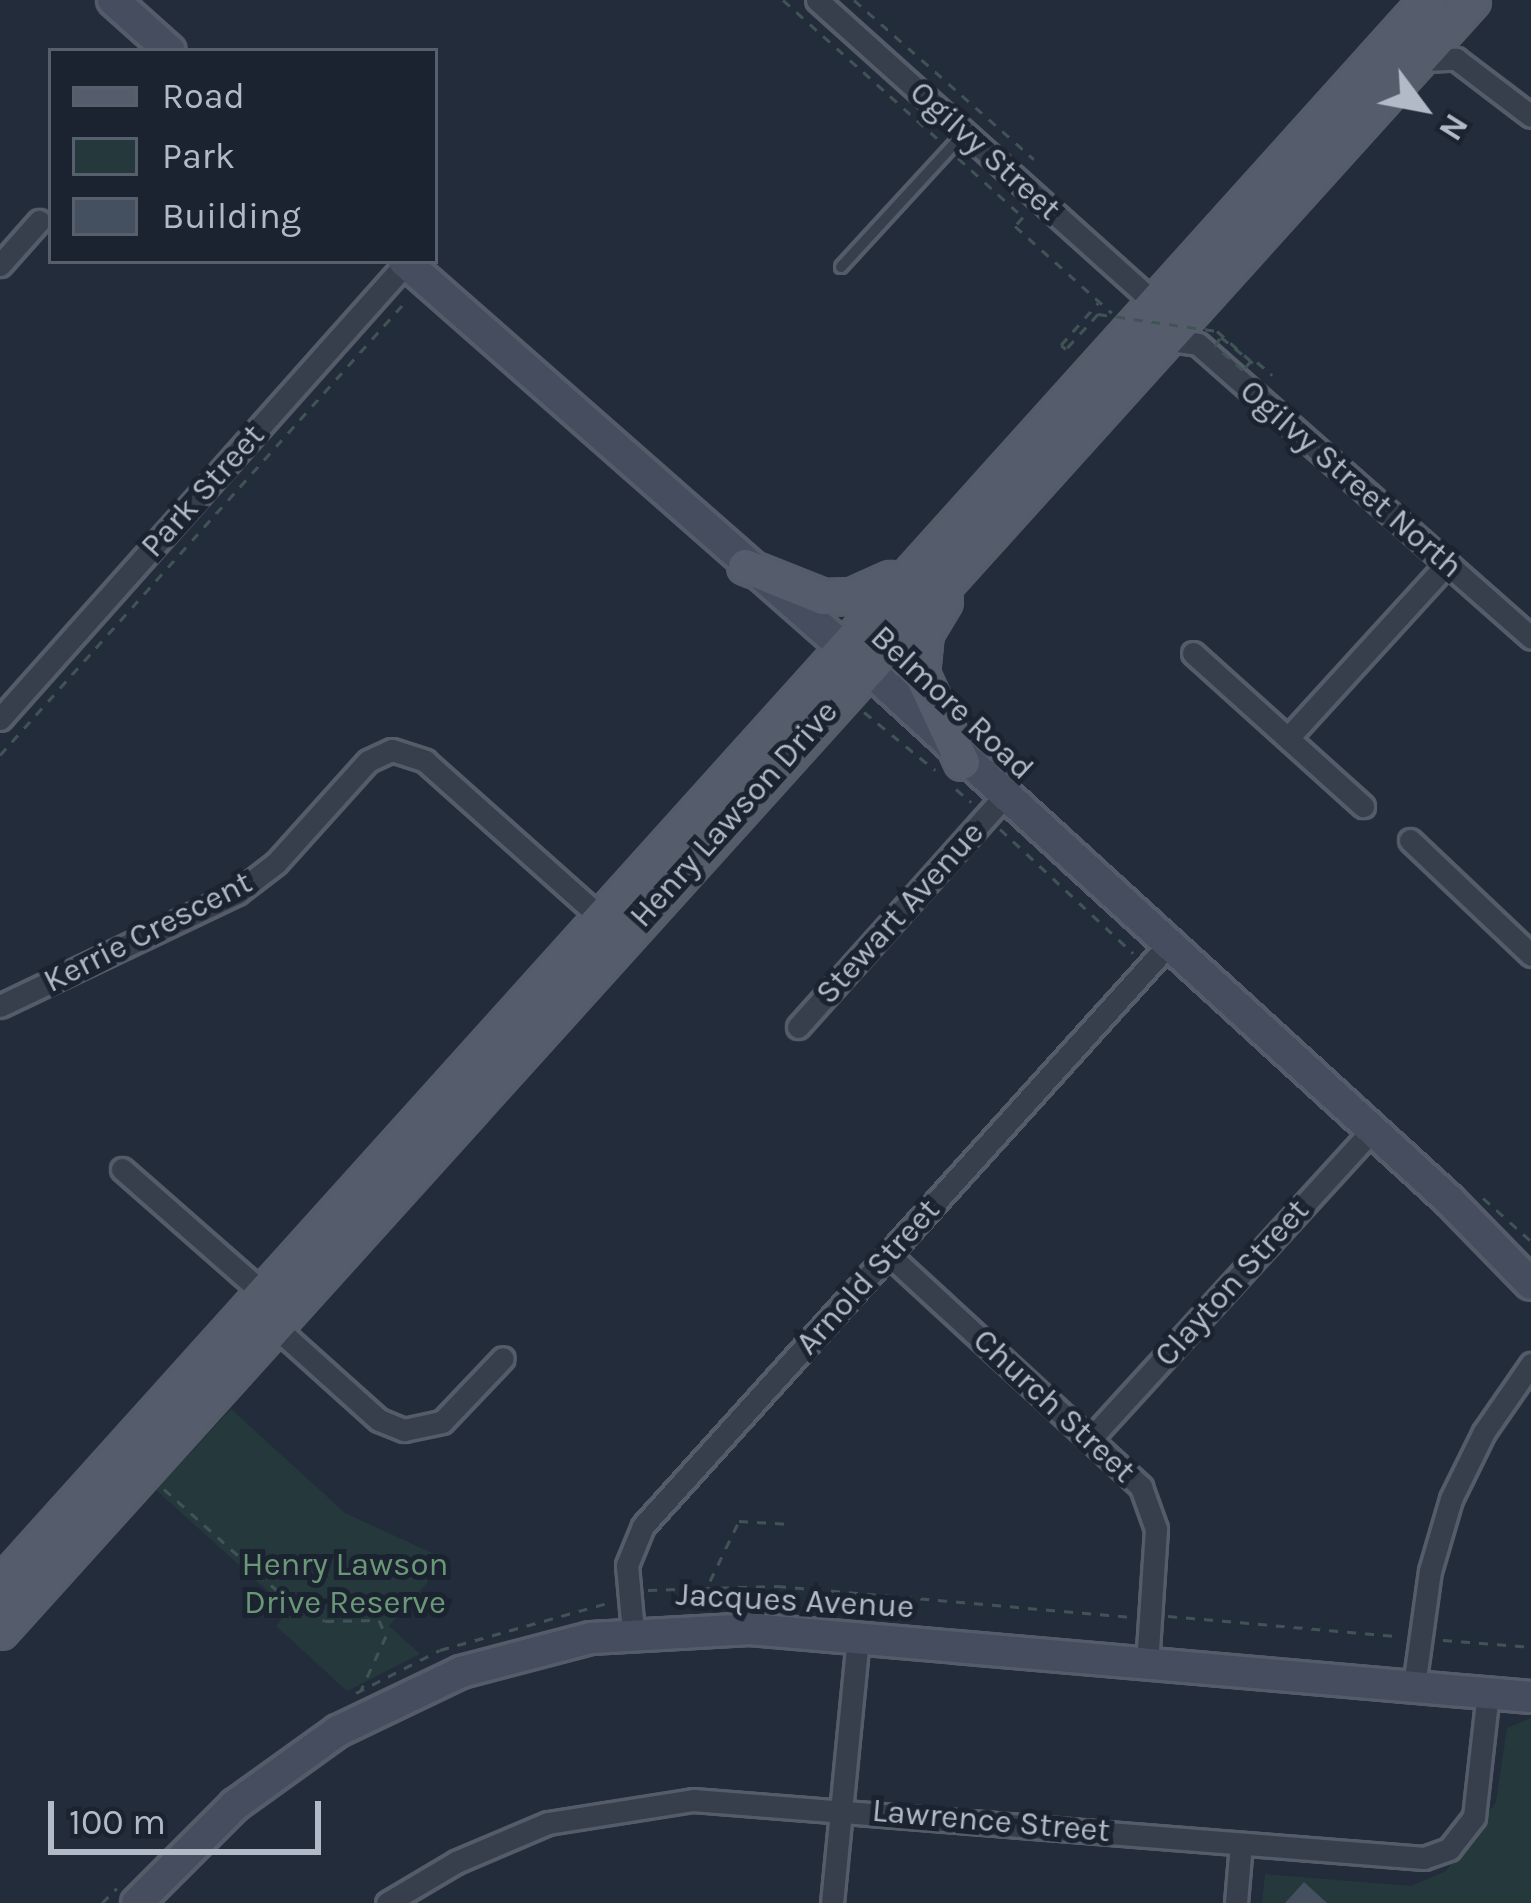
<!DOCTYPE html>
<html>
<head>
<meta charset="utf-8">
<style>
	body { margin:0 }
	#map { position:relative; width:1531px; height:1903px; overflow:hidden; background:#232c3b; font-family:Karla,sans-serif }
	div>[style] { position:absolute }
	.green>* { inset:0; background:#25383c }
	.building>* { inset:0; background:#444f60 }
	.path>* { height:3px; margin-top:-1.5px; transform-origin:0; background:repeating-linear-gradient(90deg,#405456 0 9px,transparent 0 18px) }
	.roads { filter:drop-shadow(3px 0 #555c69) drop-shadow(-3px 0 #555c69) drop-shadow(0 3px #555c69) drop-shadow(0 -3px #555c69) }
	.lane>* { height:10px; margin:-5px; padding:0 5px; transform-origin:5px; border-radius:5px; background:#373e4c }
	.street>* { height:21px; margin:-10.5px; padding:0 10.5px; transform-origin:10.5px; border-radius:10.5px; background:#373e4c }
	.secondary>* { height:30px; margin:-15px; padding:0 15px; transform-origin:15px; border-radius:15px; background:#454d5e }
	.primary>* { height:33px; margin:-16.5px; padding:0 16.5px; transform-origin:16.5px; border-radius:16.5px; background:#555d6c }
	.path-bridge>* { height:3px; margin-top:-1.5px; transform-origin:0; background:repeating-linear-gradient(90deg,#405456 0 9px,transparent 0 18px) }
	span { translate:-50% -50%; white-space:nowrap; text-align:center; line-height:1.15; -webkit-text-stroke:10px #1c2330; paint-order:stroke }
	.street-label { font-size:33px; color:#b2b9c7 }
	.park-label { font-size:33px; color:#6a9877 }
	.legend { position:absolute; left:48px; top:48px; width:390px; height:216px; box-sizing:border-box; background:#1c2330; border:3px solid #585f6c; margin:0; padding:15px 21px; list-style:none; font-size:36px; color:#b2b9c7 }
	.legend li { display:flex; align-items:center; gap:24px; height:60px }
	.legend b { width:60px; border:3px solid #585f6c }
	.north { position:absolute; left:1363px; top:48px; width:120px; height:120px; -webkit-text-stroke:9px #1c2330; paint-order:stroke; rotate:122deg; font-size:33px; font-weight:700; line-height:48px; text-align:center; color:#b2b9c7 }
	.north::after { content:''; display:block; margin:auto; width:42px; height:54px; background:#b2b9c7; clip-path:polygon(50% 0,100% 100%,50% 72%,0 100%) }
	.scale { position:absolute; left:48px; top:1801px; width:273px; height:54px; box-sizing:border-box; border:6px solid #b2b9c7; border-top:0; padding-left:15px; font-size:36px; line-height:42px; white-space:nowrap; color:#b2b9c7; -webkit-text-stroke:9px #1c2330; paint-order:stroke }
</style>
</head>
<body>
<div id="map">
	<div class="green">
		<i style="clip-path:polygon(231px 1409px,345px 1513px,447px 1560px,389px 1626px,420px 1654px,347px 1691px,276px 1626px,289px 1610px,156px 1490px)"></i>
		<i style="clip-path:polygon(1531px 1718px,1531px 1903px,1262px 1903px,1265px 1874px,1411px 1886px,1446px 1871px,1496px 1802px,1507px 1728px)"></i>
	</div>
	<div class="building">
		<i style="clip-path:polygon(1304px 1882px,1327px 1903px,1285px 1903px)"></i>
	</div>
	<div class="path">
		<i style="left:783px;top:0;width:208px;rotate:41.9deg"></i>
		<i style="left:854px;top:0;width:240px;rotate:41.5deg"></i>
		<i style="left:958px;top:158px;width:88px;rotate:42.2deg"></i>
		<i style="left:1023px;top:217px;width:12px;rotate:132deg"></i>
		<i style="left:1015px;top:226px;width:130px;rotate:41.9deg"></i>
		<i style="left:1098px;top:314px;width:47px;rotate:132.4deg"></i>
		<i style="left:1066px;top:349px;width:6px;rotate:-141deg"></i>
		<i style="left:1061px;top:345px;width:56px;rotate:-48.6deg"></i>
		<i style="left:1221px;top:337px;width:41px;rotate:39.1deg"></i>
		<i style="left:1257px;top:362px;width:20px;rotate:41deg"></i>
		<i style="left:864px;top:712px;width:92px;rotate:39.2deg"></i>
		<i style="left:0;top:755px;width:610px;rotate:-48.19deg"></i>
		<i style="left:956px;top:789px;width:20px;rotate:41deg"></i>
		<i style="left:1000px;top:829px;width:182px;rotate:43deg"></i>
		<i style="left:1483px;top:1198px;width:64px;rotate:41.9deg"></i>
		<i style="left:164px;top:1489px;width:171px;rotate:41.9deg"></i>
		<i style="left:291px;top:1603px;width:38px;rotate:28deg"></i>
		<i style="left:325px;top:1621px;width:54px;rotate:-1.1deg"></i>
		<i style="left:379px;top:1620px;width:17px;rotate:66deg"></i>
		<i style="left:386px;top:1636px;width:60px;rotate:114.8deg"></i>
		<i style="left:710px;top:1581px;width:67px;rotate:-64.2deg"></i>
		<i style="left:739px;top:1521px;width:51px;rotate:3.4deg"></i>
		<i style="left:648px;top:1590px;width:129px;rotate:-1.8deg"></i>
		<i style="left:777px;top:1586px;width:353px;rotate:5deg"></i>
		<i style="left:1168px;top:1616px;width:231px;rotate:5deg"></i>
		<i style="left:1443px;top:1640px;width:88px;rotate:4.5deg"></i>
		<i style="left:356px;top:1693px;width:94px;rotate:-27.1deg"></i>
		<i style="left:440px;top:1650px;width:178px;rotate:-15.7deg"></i>
		<i style="left:102px;top:1903px;width:21px;rotate:-45deg"></i>
	</div>
	<div class="roads">
		<div class="lane">
			<i style="left:841px;top:267px;width:183px;rotate:-47.4deg"></i>
		</div>
		<div class="street">
			<i style="left:817px;top:0;width:451px;rotate:41.9deg"></i>
			<i style="left:1419px;top:60px;width:37px;rotate:-2deg"></i>
			<i style="left:1456px;top:59px;width:94px;rotate:37.2deg"></i>
			<i style="left:0;top:265px;width:59px;rotate:-48.4deg"></i>
			<i style="left:1163px;top:339px;width:35px;rotate:8deg"></i>
			<i style="left:1198px;top:344px;width:444px;rotate:41.4deg"></i>
			<i style="left:1193px;top:653px;width:229px;rotate:42deg"></i>
			<i style="left:0;top:719px;width:611px;rotate:-48.32deg"></i>
			<i style="left:1288px;top:738px;width:237px;rotate:-47.6deg"></i>
			<i style="left:1410px;top:840px;width:167px;rotate:43.5deg"></i>
			<i style="left:0;top:1006px;width:263px;rotate:-25.5deg"></i>
			<i style="left:237px;top:893px;width:49px;rotate:-37.6deg"></i>
			<i style="left:276px;top:863px;width:137px;rotate:-48deg"></i>
			<i style="left:368px;top:761px;width:26px;rotate:-25deg"></i>
			<i style="left:392px;top:750px;width:35px;rotate:18deg"></i>
			<i style="left:425px;top:761px;width:233px;rotate:41.7deg"></i>
			<i style="left:798px;top:1027px;width:306px;rotate:-48.2deg"></i>
			<i style="left:122px;top:1169px;width:188px;rotate:41.3deg"></i>
			<i style="left:888px;top:1254px;width:344px;rotate:42.6deg"></i>
			<i style="left:1141px;top:1487px;width:45px;rotate:70.3deg"></i>
			<i style="left:1156px;top:1529px;width:134px;rotate:93.8deg"></i>
			<i style="left:273px;top:1325px;width:142px;rotate:41.9deg"></i>
			<i style="left:379px;top:1420px;width:27px;rotate:22deg"></i>
			<i style="left:404px;top:1430px;width:39px;rotate:-12deg"></i>
			<i style="left:442px;top:1422px;width:88px;rotate:-46.4deg"></i>
			<i style="left:1093px;top:1436px;width:414px;rotate:-47.6deg"></i>
			<i style="left:633px;top:1632px;width:67px;rotate:-95.1deg"></i>
			<i style="left:627px;top:1565px;width:42px;rotate:-67.7deg"></i>
			<i style="left:643px;top:1526px;width:782px;rotate:-47.9deg"></i>
			<i style="left:1414px;top:1686px;width:116px;rotate:-82.1deg"></i>
			<i style="left:1430px;top:1571px;width:75px;rotate:-73.7deg"></i>
			<i style="left:1451px;top:1499px;width:75px;rotate:-63.8deg"></i>
			<i style="left:1484px;top:1432px;width:83px;rotate:-55.3deg"></i>
			<i style="left:387px;top:1903px;width:80px;rotate:-30.7deg"></i>
			<i style="left:456px;top:1862px;width:100px;rotate:-23deg"></i>
			<i style="left:548px;top:1823px;width:147px;rotate:-9deg"></i>
			<i style="left:693px;top:1800px;width:733px;rotate:4.54deg"></i>
			<i style="left:1424px;top:1858px;width:27px;rotate:-20deg"></i>
			<i style="left:1449px;top:1849px;width:41px;rotate:-52deg"></i>
			<i style="left:1474px;top:1817px;width:125px;rotate:-83.6deg"></i>
			<i style="left:832px;top:1903px;width:266px;rotate:-84.4deg"></i>
			<i style="left:1236px;top:1903px;width:59px;rotate:-85.2deg"></i>
		</div>
		<div class="secondary">
			<i style="left:113px;top:0;width:76px;rotate:41.8deg"></i>
			<i style="left:404px;top:261px;width:616px;rotate:41.32deg"></i>
			<i style="left:867px;top:668px;width:789px;rotate:42.43deg"></i>
			<i style="left:1449px;top:1200px;width:117px;rotate:45.7deg"></i>
			<i style="left:137px;top:1903px;width:139px;rotate:-45deg"></i>
			<i style="left:235px;top:1805px;width:127px;rotate:-35.7deg"></i>
			<i style="left:338px;top:1731px;width:136px;rotate:-25.6deg"></i>
			<i style="left:461px;top:1672px;width:134px;rotate:-14.7deg"></i>
			<i style="left:591px;top:1638px;width:159px;rotate:-3.2deg"></i>
			<i style="left:750px;top:1629px;width:784px;rotate:4.98deg"></i>
		</div>
		<div class="primary">
			<i style="left:745px;top:566px;width:84px;rotate:21.7deg"></i>
			<i style="left:823px;top:597px;width:29px;rotate:-2deg"></i>
			<i style="left:852px;top:596px;width:42px;rotate:-24.1deg"></i>
			<i style="left:944px;top:601px;width:37px;rotate:121deg"></i>
			<i style="left:925px;top:633px;width:41px;rotate:95.6deg"></i>
			<i style="left:921px;top:674px;width:97px;rotate:65deg"></i>
			<i style="left:0;top:1585px;width:2133px;rotate:-48deg"></i>
			<i style="left:0;top:1631px;width:2197px;rotate:-47.93deg"></i>
		</div>
	</div>
	<div class="path-bridge">
		<i style="left:1098px;top:314px;width:120px;rotate:8.1deg"></i>
		<i style="left:1217px;top:331px;width:45px;rotate:41.4deg"></i>
		<i style="left:1251px;top:361px;width:12px;rotate:132deg"></i>
		<i style="left:1243px;top:370px;width:37px;rotate:-139deg"></i>
		<i style="left:1215px;top:346px;width:9px;rotate:-58deg"></i>
	</div>
	<div class="street-label">
		<span style="left:985px;top:151px;rotate:42deg">Ogilvy Street</span>
		<span style="left:1351px;top:479px;rotate:41deg">Ogilvy Street North</span>
		<span style="left:203px;top:491px;rotate:-48deg">Park Street</span>
		<span style="left:952px;top:703px;rotate:43deg">Belmore Road</span>
		<span style="left:734px;top:814px;rotate:-48deg">Henry Lawson Drive</span>
		<span style="left:900px;top:913px;rotate:-48deg">Stewart Avenue</span>
		<span style="left:148px;top:932px;rotate:-27deg">Kerrie Crescent</span>
		<span style="left:868px;top:1277px;rotate:-48deg">Arnold Street</span>
		<span style="left:1232px;top:1283px;rotate:-48deg">Clayton Street</span>
		<span style="left:1054px;top:1406px;rotate:43deg">Church Street</span>
		<span style="left:795px;top:1601px;rotate:3deg">Jacques Avenue</span>
		<span style="left:991px;top:1821px;rotate:5deg">Lawrence Street</span>
	</div>
	<div class="park-label">
		<span style="left:345px;top:1584px">Henry Lawson<br>Drive Reserve</span>
	</div>
	<ul class="legend">
	<li><b style="height:15px;background:#555d6c"></b>Road</li>
	<li><b style="height:33px;background:#25383c"></b>Park</li>
	<li><b style="height:33px;background:#444f60"></b>Building</li>
	</ul>
	<div class="north">N</div>
	<div class="scale">100 m</div>
</div>
</body>
</html>
